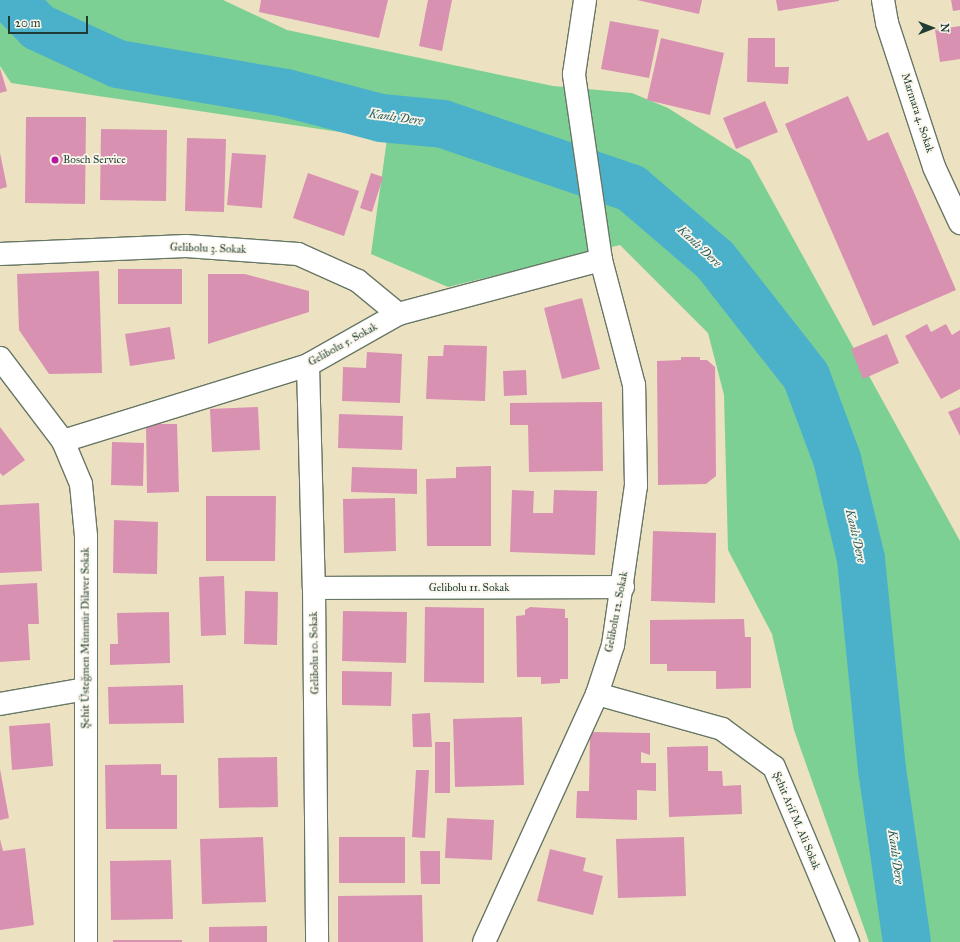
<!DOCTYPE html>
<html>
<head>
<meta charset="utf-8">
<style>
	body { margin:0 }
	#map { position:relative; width:960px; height:942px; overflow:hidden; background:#ece2c1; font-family:"IM FELL Great Primer",serif }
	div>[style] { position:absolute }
	.green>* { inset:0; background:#7dd093 }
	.river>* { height:48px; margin:-24px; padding:0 24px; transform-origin:24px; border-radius:24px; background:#4bb1ca }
	.building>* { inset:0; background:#d991b2 }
	.roads { filter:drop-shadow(1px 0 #677765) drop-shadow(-1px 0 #677765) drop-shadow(0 1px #677765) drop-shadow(0 -1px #677765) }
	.minor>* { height:22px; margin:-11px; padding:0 11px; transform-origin:11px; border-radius:11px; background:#fff }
	.dots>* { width:11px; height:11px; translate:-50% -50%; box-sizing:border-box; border:2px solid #fbf7ec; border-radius:50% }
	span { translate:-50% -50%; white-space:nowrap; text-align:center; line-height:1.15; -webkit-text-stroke:3.5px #fbf7ec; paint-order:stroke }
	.street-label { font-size:11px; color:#1f3d34 }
	.poi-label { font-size:11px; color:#1f3d34 }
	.left { translate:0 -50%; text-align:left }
	.water-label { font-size:12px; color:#2c6061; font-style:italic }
	.north { position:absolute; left:912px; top:8px; width:40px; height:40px; -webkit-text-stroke:3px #fbf7ec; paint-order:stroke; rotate:90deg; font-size:11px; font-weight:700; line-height:16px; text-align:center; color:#1f3d34 }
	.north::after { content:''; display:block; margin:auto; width:14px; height:18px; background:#1f3d34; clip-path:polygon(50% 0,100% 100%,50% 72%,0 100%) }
	.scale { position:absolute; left:8px; top:16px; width:80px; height:18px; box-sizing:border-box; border:2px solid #1f3d34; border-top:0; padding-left:5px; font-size:12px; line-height:14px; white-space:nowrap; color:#1f3d34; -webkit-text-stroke:3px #fbf7ec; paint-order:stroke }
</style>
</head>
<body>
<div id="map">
	<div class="green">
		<i style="clip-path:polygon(0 0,223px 0,287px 30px,553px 86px,632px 93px,668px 108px,750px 160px,960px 541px,960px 942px,869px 942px,794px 730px,772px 634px,728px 550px,724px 395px,708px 333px,620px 245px,448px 287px,371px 254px,387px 139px,11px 83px,0 66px)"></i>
	</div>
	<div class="river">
		<i style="left:12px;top:0;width:37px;rotate:46deg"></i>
		<i style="left:38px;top:27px;width:88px;rotate:24.8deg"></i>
		<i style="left:118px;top:64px;width:170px;rotate:9.8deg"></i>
		<i style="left:286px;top:93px;width:98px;rotate:14.7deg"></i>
		<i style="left:381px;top:118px;width:62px;rotate:5.5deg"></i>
		<i style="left:443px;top:124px;width:199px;rotate:18.8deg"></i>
		<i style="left:631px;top:188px;width:111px;rotate:40.6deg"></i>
		<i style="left:715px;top:260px;width:147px;rotate:51.9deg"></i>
		<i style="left:806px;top:376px;width:89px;rotate:69.5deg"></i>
		<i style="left:837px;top:459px;width:103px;rotate:76.5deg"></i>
		<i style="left:861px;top:559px;width:211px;rotate:84.3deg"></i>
		<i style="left:882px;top:769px;width:175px;rotate:81.8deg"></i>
	</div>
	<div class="building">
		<i style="clip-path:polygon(261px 0,388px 0,379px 38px,259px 12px)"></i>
		<i style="clip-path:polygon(428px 0,452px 0,442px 51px,419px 46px)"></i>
		<i style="clip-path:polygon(637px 0,702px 0,699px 14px)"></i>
		<i style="clip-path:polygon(776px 0,839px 0,839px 1px,778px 11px)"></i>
		<i style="clip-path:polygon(951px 0,960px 0,960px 10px,953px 11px)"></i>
		<i style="clip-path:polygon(610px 21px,659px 30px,649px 78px,601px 69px)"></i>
		<i style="clip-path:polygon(960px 26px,960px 59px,940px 62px,935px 30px)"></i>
		<i style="clip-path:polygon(661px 38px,724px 53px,710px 115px,647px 100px)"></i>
		<i style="clip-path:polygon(748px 38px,775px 38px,775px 67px,789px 67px,788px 84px,747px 82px)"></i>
		<i style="clip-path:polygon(0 68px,7px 91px,0 93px)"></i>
		<i style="clip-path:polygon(848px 96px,868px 141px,888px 132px,956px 290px,873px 326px,785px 124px)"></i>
		<i style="clip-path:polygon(765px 101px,778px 132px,736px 149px,723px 118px)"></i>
		<i style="clip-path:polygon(26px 117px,86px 117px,85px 204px,25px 203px)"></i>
		<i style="clip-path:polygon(101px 129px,167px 130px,166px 201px,100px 200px)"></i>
		<i style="clip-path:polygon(187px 138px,226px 139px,224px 212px,185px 211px)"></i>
		<i style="clip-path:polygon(0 153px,7px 187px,0 189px)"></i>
		<i style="clip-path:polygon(232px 153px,266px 155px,262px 208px,227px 205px)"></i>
		<i style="clip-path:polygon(308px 173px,359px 191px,344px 236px,293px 218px)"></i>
		<i style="clip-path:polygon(371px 173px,383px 177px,372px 212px,360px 208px)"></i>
		<i style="clip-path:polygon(118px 269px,182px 269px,182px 304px,118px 304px)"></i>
		<i style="clip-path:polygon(99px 271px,102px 373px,49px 374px,19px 330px,17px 274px)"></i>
		<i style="clip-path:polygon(208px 274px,245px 274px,309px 291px,309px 312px,208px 344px)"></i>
		<i style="clip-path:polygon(582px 298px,600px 369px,562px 379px,544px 308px)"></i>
		<i style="clip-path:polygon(927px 324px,931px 332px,946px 324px,952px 335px,960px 330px,960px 389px,941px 399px,905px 336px)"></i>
		<i style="clip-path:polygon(170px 327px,175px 359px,130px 366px,125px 334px)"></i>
		<i style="clip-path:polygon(887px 334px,899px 363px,863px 379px,851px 349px)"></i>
		<i style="clip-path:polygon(444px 345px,487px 346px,485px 401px,426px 399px,428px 356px,443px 356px)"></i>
		<i style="clip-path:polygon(367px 352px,402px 354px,400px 403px,342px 401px,343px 367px,366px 368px)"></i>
		<i style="clip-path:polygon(681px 357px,700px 357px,700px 360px,707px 360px,715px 367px,716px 476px,706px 484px,658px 485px,657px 361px,681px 360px)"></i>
		<i style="clip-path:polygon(526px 370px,527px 395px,504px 396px,503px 371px)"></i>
		<i style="clip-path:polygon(602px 402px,603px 471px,529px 472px,528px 425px,510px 425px,510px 403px)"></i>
		<i style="clip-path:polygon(258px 407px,260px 450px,212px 452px,210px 409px)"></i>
		<i style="clip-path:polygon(960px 407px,960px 436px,948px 412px)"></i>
		<i style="clip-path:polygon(339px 414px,403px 416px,402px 450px,338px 448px)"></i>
		<i style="clip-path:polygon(146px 424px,177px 424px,179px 492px,147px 493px)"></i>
		<i style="clip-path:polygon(0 427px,25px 460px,3px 476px,0 473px)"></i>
		<i style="clip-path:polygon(112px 442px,144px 443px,143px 486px,111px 485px)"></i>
		<i style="clip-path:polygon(491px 466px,491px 546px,427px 546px,426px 479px,456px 478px,456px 467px)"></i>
		<i style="clip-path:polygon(352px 467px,417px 469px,417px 494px,351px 492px)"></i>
		<i style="clip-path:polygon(512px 490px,534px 491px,533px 513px,553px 513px,554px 490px,597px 491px,595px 555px,510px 552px)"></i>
		<i style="clip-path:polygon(206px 496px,276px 496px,275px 561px,206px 561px)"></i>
		<i style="clip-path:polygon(395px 498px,396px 551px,344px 553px,343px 499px)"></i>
		<i style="clip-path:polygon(39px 503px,42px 571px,0 573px,0 505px)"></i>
		<i style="clip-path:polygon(114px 520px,158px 522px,157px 574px,113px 573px)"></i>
		<i style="clip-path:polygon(653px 531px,716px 533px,715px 603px,651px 601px)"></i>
		<i style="clip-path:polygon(224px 576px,226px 635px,201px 636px,199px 577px)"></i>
		<i style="clip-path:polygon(37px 583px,39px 624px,28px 624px,30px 660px,0 662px,0 585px)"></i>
		<i style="clip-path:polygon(245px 591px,278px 592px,277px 645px,244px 644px)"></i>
		<i style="clip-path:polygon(425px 607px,484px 608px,484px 683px,424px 682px)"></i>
		<i style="clip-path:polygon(530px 607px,565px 609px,565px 618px,568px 618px,568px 679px,560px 679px,560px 683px,541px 684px,541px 677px,517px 677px,516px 616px,525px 615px,525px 610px)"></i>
		<i style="clip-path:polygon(343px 611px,407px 612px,406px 663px,342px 661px)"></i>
		<i style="clip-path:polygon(169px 612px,170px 663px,110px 665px,110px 644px,118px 644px,117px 613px)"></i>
		<i style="clip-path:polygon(744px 619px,745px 637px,751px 637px,751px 688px,716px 689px,716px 671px,667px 671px,667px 664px,650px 664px,650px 620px)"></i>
		<i style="clip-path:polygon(342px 671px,392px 672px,391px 706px,342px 705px)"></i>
		<i style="clip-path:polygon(183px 685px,184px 723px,109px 724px,108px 687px)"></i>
		<i style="clip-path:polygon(430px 713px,432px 747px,413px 747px,412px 714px)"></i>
		<i style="clip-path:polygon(522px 717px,524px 785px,455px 787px,453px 719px)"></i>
		<i style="clip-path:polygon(50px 723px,53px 766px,12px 770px,9px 726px)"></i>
		<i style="clip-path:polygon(590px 732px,650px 733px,650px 755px,641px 752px,641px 763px,656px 763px,656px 791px,637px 790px,637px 820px,576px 818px,577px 791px,589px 791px)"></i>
		<i style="clip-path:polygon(435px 742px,450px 742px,450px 793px,435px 793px)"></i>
		<i style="clip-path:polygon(708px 746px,708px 771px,722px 771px,723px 786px,741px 785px,742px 814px,669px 817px,667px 747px)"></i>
		<i style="clip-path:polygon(277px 757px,278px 807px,219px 808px,218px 758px)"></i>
		<i style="clip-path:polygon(161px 764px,161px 775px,177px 775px,177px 829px,106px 829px,105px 765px)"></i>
		<i style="clip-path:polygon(0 769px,9px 818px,0 820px)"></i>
		<i style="clip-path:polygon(416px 770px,429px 770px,425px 838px,412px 837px)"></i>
		<i style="clip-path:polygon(447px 818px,494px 820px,492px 860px,445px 858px)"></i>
		<i style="clip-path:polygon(263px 837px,266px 902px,202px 904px,200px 839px)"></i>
		<i style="clip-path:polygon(339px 837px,405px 837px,405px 883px,339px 883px)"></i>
		<i style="clip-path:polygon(684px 837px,686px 896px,618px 898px,616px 839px)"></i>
		<i style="clip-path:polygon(0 839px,3px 851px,25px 848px,34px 925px,0 930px)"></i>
		<i style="clip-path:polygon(550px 849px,586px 858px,583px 871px,603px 876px,593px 915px,537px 901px)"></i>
		<i style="clip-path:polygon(420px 851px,440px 851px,440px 884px,421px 884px)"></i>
		<i style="clip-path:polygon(171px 860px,173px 919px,111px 920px,110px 861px)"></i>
		<i style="clip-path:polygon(422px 895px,423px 942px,338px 942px,338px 896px)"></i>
		<i style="clip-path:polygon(267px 926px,267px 942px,209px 942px,209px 927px)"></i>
		<i style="clip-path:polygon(113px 940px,182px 940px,182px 942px,113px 942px)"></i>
	</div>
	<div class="roads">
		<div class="minor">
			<i style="left:883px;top:0;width:23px;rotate:80deg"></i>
			<i style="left:887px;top:23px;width:151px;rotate:71.9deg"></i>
			<i style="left:934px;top:167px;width:62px;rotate:65.1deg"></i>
			<i style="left:0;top:254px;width:186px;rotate:-2.5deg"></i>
			<i style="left:186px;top:246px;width:112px;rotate:4.1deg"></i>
			<i style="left:298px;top:254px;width:66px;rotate:24.2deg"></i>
			<i style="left:358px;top:281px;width:52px;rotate:39.5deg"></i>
			<i style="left:0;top:358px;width:104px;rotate:52.8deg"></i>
			<i style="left:63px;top:441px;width:47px;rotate:67.3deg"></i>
			<i style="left:81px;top:484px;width:52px;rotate:84.5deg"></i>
			<i style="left:86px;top:536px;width:406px;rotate:90deg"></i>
			<i style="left:308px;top:365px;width:223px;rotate:88.5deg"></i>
			<i style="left:314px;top:588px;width:354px;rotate:89.5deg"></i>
			<i style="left:63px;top:441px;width:257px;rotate:-17.2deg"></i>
			<i style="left:308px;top:365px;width:103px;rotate:-29.5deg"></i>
			<i style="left:398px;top:314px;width:210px;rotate:-14.9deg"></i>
			<i style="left:314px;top:588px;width:309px;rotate:-0.2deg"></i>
			<i style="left:597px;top:694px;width:130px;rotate:15.6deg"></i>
			<i style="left:722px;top:729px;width:64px;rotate:36.2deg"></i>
			<i style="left:774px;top:767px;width:190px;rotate:67.1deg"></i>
			<i style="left:0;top:704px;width:87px;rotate:-9.9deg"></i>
			<i style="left:484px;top:942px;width:273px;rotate:-65.5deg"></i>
			<i style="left:597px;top:694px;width:52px;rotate:-71.9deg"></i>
			<i style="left:613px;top:645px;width:161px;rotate:-81.8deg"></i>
			<i style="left:636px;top:486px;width:101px;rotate:-91.1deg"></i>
			<i style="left:634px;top:385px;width:129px;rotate:-104.8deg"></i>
			<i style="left:601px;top:260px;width:188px;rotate:-98.3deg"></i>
			<i style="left:574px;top:74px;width:75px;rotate:-81.5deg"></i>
		</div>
	</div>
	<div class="dots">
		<i style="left:55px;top:160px;background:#b5179e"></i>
	</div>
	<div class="street-label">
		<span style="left:917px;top:113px;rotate:72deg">Marmara 4. Sokak</span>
		<span style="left:208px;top:249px;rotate:2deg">Gelibolu 3. Sokak</span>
		<span style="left:343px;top:345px;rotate:-29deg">Gelibolu 5. Sokak</span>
		<span style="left:469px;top:588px">Gelibolu 11. Sokak</span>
		<span style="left:617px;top:612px;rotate:-79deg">Gelibolu 12. Sokak</span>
		<span style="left:86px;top:638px;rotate:-90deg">Şehit Üsteğmen Münmür Dilaver Sokak</span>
		<span style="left:315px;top:653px;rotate:-91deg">Gelibolu 10. Sokak</span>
		<span style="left:796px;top:821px;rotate:67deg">Şehit Arif M. Ali Sokak</span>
	</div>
	<div class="poi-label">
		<span class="left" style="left:63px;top:160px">Bosch Service</span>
	</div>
	<div class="water-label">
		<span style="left:396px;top:118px;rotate:8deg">Kanlı Dere</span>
		<span style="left:699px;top:247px;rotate:43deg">Kanlı Dere</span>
		<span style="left:855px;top:536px;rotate:77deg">Kanlı Dere</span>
		<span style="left:895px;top:857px;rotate:82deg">Kanlı Dere</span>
	</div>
	<div class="north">N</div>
	<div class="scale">20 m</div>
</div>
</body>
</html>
